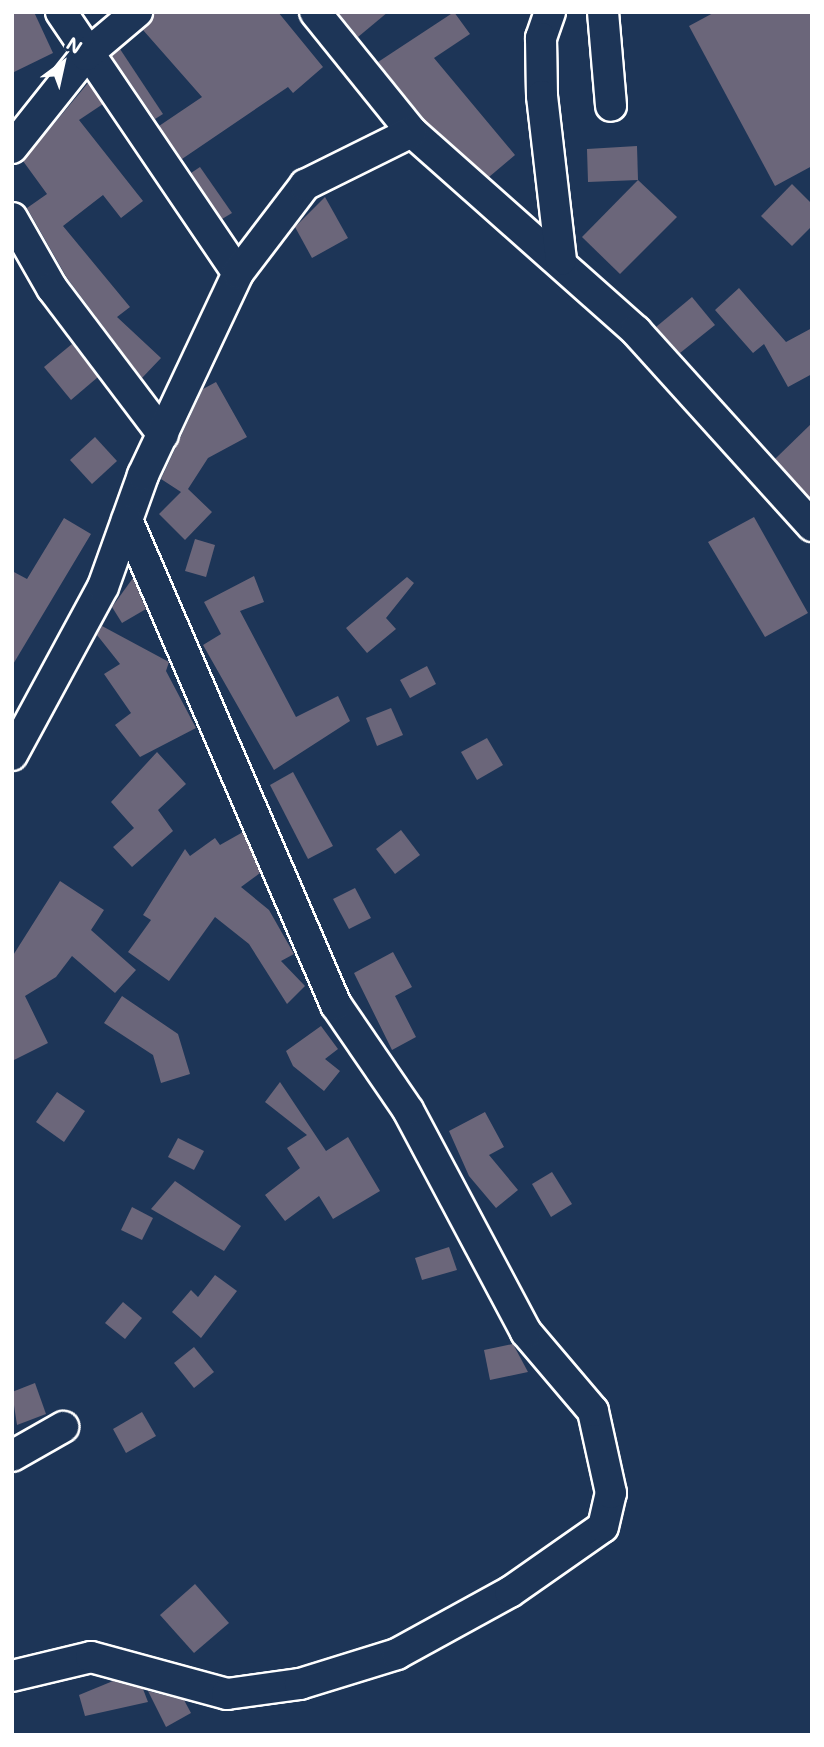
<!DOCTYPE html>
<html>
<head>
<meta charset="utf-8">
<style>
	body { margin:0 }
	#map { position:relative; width:824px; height:1747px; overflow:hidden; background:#1d3557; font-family:Mali,sans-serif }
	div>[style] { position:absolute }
	.building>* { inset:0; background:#6b667a }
	.roads { filter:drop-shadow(2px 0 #fff) drop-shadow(-2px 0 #fff) drop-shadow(0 2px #fff) drop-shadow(0 -2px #fff) }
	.street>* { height:30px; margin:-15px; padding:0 15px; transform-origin:15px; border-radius:15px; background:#1d3557 }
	span { translate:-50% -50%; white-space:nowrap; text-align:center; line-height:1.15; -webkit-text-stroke:5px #1d3557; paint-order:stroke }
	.frame { position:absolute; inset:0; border:14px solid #fff; pointer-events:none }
	.north { position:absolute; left:28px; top:28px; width:70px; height:70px; -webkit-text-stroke:5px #1d3557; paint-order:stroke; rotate:33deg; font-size:19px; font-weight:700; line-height:28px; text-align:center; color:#fff }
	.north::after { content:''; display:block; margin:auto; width:24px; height:32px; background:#fff; clip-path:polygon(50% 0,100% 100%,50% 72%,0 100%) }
</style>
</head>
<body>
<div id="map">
	<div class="building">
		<i style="clip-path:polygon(12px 12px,34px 12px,53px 53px,12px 73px)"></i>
		<i style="clip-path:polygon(154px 12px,278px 12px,323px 67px,293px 93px,288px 87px,182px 159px,159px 126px,202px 97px,143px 30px)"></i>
		<i style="clip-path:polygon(338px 12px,388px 12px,358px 37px)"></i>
		<i style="clip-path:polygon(454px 12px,470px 34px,434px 58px,515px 155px,489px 177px,425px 120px,378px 62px)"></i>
		<i style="clip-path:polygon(715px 12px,812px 12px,812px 166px,775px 186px,689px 26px)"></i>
		<i style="clip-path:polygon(120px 49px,163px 114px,155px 119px,112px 56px)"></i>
		<i style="clip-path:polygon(88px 83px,103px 104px,79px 120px,143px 201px,121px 218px,103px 195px,63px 226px,130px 307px,117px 317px,161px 358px,142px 378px,67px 278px,27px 208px,47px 194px,23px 161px)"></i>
		<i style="clip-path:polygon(637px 146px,638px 180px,588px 182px,587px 149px)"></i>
		<i style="clip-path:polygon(200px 167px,232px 213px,222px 219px,191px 173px)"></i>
		<i style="clip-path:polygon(638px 180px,677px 217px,620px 274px,582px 237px)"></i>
		<i style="clip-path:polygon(792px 184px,812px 204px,812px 226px,792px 246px,761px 216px)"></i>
		<i style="clip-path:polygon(325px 197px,348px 238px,312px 258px,295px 227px)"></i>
		<i style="clip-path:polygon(739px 288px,786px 342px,812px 328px,812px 374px,788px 387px,764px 344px,753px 353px,715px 310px)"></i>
		<i style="clip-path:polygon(692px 297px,715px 325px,680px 353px,656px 327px)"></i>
		<i style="clip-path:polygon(72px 344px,98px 377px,71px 400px,44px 367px)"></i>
		<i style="clip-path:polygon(216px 382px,247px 437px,208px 458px,188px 489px,212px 512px,185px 540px,159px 514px,181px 492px,161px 479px,203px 389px)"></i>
		<i style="clip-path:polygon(812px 423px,812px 500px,775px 459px)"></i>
		<i style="clip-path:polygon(95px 437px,117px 461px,92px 484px,70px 460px)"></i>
		<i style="clip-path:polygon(754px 517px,808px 613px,765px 637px,708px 542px)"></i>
		<i style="clip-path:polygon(64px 518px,91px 534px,12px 666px,12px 571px,27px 579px)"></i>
		<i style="clip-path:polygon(195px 539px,215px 545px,206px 577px,185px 571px)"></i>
		<i style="clip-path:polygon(254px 576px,264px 602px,240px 611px,296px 717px,338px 696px,350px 721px,274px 770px,203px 645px,221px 634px,204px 602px)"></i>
		<i style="clip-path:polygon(407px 577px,414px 583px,386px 618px,396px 629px,367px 653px,346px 628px)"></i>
		<i style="clip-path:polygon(133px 578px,146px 609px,122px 623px,112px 607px)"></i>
		<i style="clip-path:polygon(102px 626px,169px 662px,166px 671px,196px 728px,140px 757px,115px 725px,131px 713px,104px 674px,120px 664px,97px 635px)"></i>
		<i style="clip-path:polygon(427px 666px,436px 684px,410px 698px,400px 680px)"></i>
		<i style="clip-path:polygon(391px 708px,403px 735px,377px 746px,366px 718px)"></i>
		<i style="clip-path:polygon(487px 738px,503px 765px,477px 780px,461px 752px)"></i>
		<i style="clip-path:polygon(157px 752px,186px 784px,158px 810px,173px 831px,132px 867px,113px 847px,134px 828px,111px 802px)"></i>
		<i style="clip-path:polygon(293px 772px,333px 846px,308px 859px,270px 785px)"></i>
		<i style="clip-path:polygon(401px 830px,420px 855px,395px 874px,376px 849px)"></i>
		<i style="clip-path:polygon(243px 832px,260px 873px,241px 887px,269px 910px,294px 954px,281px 961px,305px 986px,287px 1004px,249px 944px,215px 917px,169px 981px,128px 952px,151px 920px,143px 915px,185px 849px,190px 856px,215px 838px,220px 845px)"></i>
		<i style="clip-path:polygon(60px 881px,104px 910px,91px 930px,136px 970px,115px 993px,72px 956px,56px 977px,25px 996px,48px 1043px,12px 1061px,12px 957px)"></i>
		<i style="clip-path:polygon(355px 888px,371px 918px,349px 929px,333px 899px)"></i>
		<i style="clip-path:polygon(393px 952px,412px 987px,395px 996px,416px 1037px,392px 1050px,354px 973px)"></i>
		<i style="clip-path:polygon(122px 996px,178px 1034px,190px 1074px,161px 1083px,153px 1055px,104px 1023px)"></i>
		<i style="clip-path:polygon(321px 1026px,338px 1049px,325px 1059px,340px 1071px,324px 1091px,293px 1066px,286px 1051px)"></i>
		<i style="clip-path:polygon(280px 1082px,326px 1151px,348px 1137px,380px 1191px,333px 1219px,319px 1196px,285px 1221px,265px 1195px,300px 1168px,287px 1148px,307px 1135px,265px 1102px)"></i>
		<i style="clip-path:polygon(57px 1092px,85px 1111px,64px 1142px,36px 1122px)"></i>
		<i style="clip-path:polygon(485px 1112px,504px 1147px,489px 1155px,518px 1190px,496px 1208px,469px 1176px,449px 1131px)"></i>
		<i style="clip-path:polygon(178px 1138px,204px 1151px,194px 1170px,168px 1157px)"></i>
		<i style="clip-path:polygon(552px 1172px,572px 1204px,551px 1217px,532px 1184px)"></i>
		<i style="clip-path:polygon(175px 1181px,241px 1226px,224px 1251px,151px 1209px)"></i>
		<i style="clip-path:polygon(132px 1207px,153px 1218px,142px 1240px,121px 1230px)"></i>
		<i style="clip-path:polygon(449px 1247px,457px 1270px,422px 1280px,415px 1258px)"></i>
		<i style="clip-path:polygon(215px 1275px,237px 1291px,201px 1338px,172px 1312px,191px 1290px,198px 1297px)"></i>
		<i style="clip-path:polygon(123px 1302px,142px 1318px,125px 1339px,105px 1323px)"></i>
		<i style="clip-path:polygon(513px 1344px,528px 1372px,490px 1380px,484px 1350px)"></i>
		<i style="clip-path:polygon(194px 1347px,214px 1372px,194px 1388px,174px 1363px)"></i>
		<i style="clip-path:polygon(35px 1383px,46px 1414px,17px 1425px,12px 1392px)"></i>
		<i style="clip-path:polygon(142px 1412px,156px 1436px,126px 1453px,113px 1429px)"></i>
		<i style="clip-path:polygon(195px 1584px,229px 1623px,194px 1653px,160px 1615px)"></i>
		<i style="clip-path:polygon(113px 1681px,143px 1689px,148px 1702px,85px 1716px,79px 1695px)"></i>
		<i style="clip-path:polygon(148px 1691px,184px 1700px,191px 1713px,166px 1727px)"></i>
	</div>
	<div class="roads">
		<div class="street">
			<i style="left:61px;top:12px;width:315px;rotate:55.9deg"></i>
			<i style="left:315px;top:12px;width:154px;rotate:51.1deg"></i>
			<i style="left:412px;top:132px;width:300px;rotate:41.6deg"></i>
			<i style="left:636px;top:331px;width:263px;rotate:47.9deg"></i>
			<i style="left:550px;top:12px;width:28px;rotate:109deg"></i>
			<i style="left:541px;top:38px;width:58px;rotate:89deg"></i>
			<i style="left:542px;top:96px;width:165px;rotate:83.4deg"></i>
			<i style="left:603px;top:12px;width:94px;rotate:85.1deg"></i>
			<i style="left:12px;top:148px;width:119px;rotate:-51.5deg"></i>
			<i style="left:86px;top:55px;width:67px;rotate:-40.1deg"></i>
			<i style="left:12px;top:218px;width:81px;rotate:60.3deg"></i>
			<i style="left:52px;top:288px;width:184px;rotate:52.9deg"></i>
			<i style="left:12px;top:755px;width:191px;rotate:-61.6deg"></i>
			<i style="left:103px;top:587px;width:119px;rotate:-70.3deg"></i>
			<i style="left:143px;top:475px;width:223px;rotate:-64.8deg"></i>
			<i style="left:238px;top:273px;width:111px;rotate:-52.7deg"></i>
			<i style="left:305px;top:185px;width:119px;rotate:-26.4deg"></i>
			<i style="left:12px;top:1456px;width:59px;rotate:-29.6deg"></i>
			<i style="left:12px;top:1676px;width:81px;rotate:-13.5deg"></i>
			<i style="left:91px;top:1657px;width:141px;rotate:15.2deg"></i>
			<i style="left:227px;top:1694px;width:74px;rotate:-7.8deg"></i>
			<i style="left:300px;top:1684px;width:102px;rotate:-17.2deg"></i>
			<i style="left:397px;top:1654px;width:129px;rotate:-28.8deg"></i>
			<i style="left:510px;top:1592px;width:113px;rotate:-35deg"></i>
			<i style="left:603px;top:1527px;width:35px;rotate:-77deg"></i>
			<i style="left:611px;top:1493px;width:84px;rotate:-102.4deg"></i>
			<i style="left:593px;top:1411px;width:104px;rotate:-130.3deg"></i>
			<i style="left:526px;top:1332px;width:251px;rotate:-118deg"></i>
			<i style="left:408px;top:1110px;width:127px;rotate:-124.4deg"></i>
			<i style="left:336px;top:1005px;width:528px;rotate:-113.31deg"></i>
		</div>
	</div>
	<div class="frame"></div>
	<div class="north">N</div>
</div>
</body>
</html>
